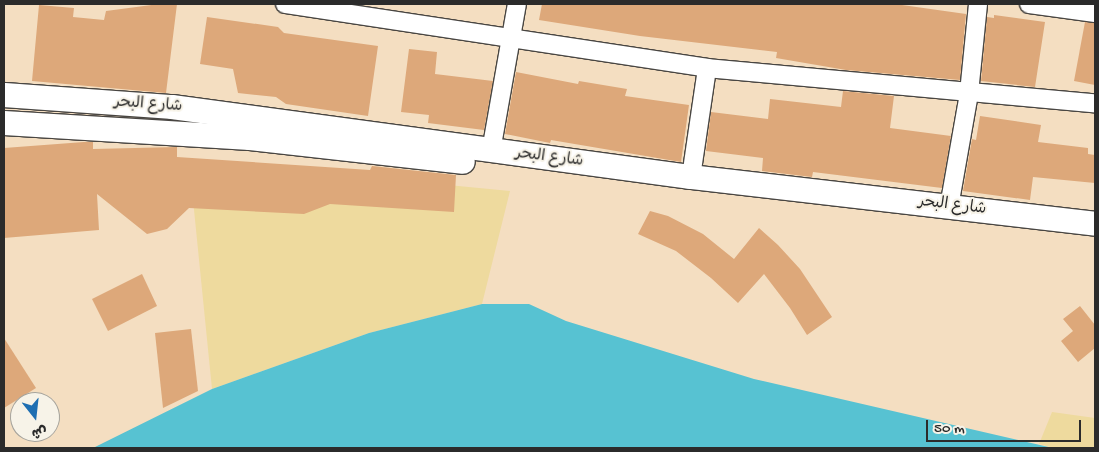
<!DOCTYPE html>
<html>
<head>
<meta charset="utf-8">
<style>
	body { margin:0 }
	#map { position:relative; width:1099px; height:452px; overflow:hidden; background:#f4dec1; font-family:"Gochi Hand","Playpen Sans Arabic",sans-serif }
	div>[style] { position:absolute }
	.sand>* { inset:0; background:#eeda9e }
	.water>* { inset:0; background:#57c2d2 }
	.building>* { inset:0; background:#dda87a }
	.roads { filter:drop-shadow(1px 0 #494642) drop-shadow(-1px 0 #494642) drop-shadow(0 1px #494642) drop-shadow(0 -1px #494642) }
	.minor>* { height:18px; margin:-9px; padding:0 9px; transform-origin:9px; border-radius:9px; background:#fff }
	.secondary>* { height:24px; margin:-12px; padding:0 12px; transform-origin:12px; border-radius:12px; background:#fff }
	span { translate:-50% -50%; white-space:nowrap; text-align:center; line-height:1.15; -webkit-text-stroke:4px #f7f3e8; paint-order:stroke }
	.street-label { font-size:16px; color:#2b2b2b }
	.frame { position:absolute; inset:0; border:5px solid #2b2b2b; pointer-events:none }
	.north { position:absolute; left:10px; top:392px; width:50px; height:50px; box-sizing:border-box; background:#f7f3e8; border:1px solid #a5a39c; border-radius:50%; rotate:164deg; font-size:14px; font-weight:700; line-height:20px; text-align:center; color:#2b2b2b }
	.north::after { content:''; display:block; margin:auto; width:18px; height:22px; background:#1f6fb2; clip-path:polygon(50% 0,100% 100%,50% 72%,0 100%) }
	.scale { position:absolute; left:926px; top:420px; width:155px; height:22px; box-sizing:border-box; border:2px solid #2b2b2b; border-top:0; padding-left:6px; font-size:15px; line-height:18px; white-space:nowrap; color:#2b2b2b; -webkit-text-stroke:4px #f7f3e8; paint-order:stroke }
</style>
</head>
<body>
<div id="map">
	<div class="sand">
		<i style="clip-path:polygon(189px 160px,510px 191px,482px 304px,369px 333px,212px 389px)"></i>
		<i style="clip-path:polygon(1052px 412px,1095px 418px,1095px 448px,1053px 448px,1039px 444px)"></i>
	</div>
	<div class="water">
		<i style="clip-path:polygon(482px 304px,529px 304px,566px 321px,754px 379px,1053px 448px,93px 448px,212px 389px,369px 333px)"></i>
	</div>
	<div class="building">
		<i style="clip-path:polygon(159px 4px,177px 4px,166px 93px,32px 81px,39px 5px,74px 8px,73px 17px,104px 20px,106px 11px)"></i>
		<i style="clip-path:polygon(542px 4px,895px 4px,966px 14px,960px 80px,846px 70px,776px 58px,777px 52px,640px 36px,539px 20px)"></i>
		<i style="clip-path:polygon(994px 15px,1045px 22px,1035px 87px,981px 81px,987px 17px,994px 18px)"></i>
		<i style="clip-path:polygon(207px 17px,278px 27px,284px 33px,378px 46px,368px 116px,286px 104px,276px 97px,238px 93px,233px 69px,200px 64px)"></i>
		<i style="clip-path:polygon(1085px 22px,1095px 23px,1095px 85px,1074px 81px)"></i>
		<i style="clip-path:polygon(409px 49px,437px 52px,435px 74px,493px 81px,484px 130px,428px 123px,429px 115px,401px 112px)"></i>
		<i style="clip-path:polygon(516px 72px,578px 84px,579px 81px,627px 89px,625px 96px,689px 105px,681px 162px,551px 140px,550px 143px,505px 134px)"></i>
		<i style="clip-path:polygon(843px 91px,894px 96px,890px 128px,951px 136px,942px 188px,813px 172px,812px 177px,762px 171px,763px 158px,706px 151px,711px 112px,768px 119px,770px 99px,841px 107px)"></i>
		<i style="clip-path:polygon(980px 116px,1041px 125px,1038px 142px,1088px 148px,1088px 154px,1095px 155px,1095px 183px,1033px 177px,1030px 200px,963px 191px,972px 139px,976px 140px)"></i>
		<i style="clip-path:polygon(84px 142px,93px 142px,93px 149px,177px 147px,177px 157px,370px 170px,372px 166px,456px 175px,454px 212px,330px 204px,304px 214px,189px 208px,167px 229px,147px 234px,97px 194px,99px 230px,4px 238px,4px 148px)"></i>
		<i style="clip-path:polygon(650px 211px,668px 216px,703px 234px,734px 259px,759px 228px,778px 245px,800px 269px,832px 317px,807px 335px,790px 308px,764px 274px,738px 303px,711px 278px,676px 251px,638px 234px)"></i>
		<i style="clip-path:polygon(142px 274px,157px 306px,108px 331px,92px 299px)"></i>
		<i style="clip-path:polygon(1080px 306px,1095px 325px,1095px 348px,1078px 362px,1061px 341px,1073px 331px,1063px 319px)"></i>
		<i style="clip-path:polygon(191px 329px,198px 391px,163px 408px,155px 333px)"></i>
		<i style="clip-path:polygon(4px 338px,36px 388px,4px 408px)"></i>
	</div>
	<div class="roads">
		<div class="minor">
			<i style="left:285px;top:4px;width:427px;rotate:8.6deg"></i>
			<i style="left:707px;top:68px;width:390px;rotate:5.2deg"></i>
			<i style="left:1029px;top:4px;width:67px;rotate:7.8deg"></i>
			<i style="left:491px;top:151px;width:149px;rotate:-80deg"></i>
			<i style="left:691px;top:177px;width:110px;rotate:-81.6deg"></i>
			<i style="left:949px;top:207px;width:116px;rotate:-80deg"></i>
			<i style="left:969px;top:93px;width:89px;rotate:-84.2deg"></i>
		</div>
		<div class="secondary">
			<i style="left:4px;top:95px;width:168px;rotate:4.1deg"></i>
			<i style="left:172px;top:107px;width:524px;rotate:7.68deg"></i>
			<i style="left:691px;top:177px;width:407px;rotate:6.6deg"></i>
			<i style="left:4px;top:123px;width:246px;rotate:3.5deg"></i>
			<i style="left:250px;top:138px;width:214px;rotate:6.4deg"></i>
		</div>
	</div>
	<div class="street-label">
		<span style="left:148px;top:106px;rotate:4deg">شارع البحر</span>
		<span style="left:549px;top:159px;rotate:7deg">شارع البحر</span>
		<span style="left:952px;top:207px;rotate:7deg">شارع البحر</span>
	</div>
	<div class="frame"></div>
	<div class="north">ش</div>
	<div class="scale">50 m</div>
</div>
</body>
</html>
